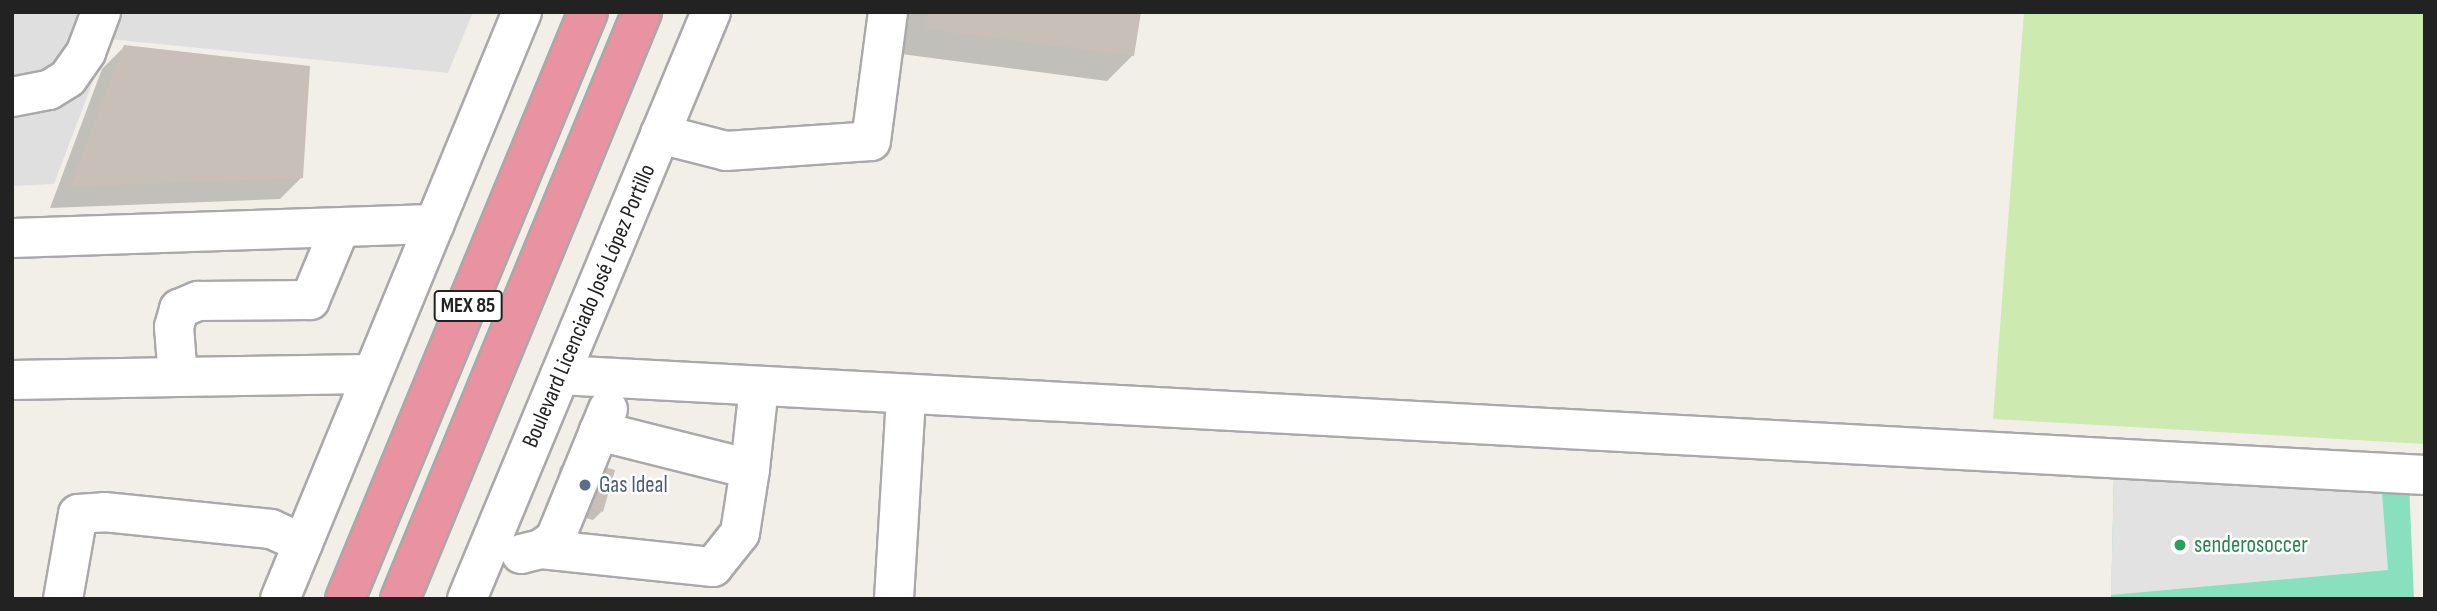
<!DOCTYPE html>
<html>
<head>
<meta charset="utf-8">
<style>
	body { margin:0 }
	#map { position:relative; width:2437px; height:611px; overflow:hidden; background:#f2efe9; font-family:"Sofia Sans Condensed",sans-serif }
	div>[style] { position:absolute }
	.residential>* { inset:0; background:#e0dfdf }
	.grass>* { inset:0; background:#cdebb0 }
	.pitch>* { inset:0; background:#88e0be }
	.parking>* { inset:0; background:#e2e2e2 }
	.shadow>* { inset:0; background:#0003 }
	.building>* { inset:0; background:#c7bfb8 }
	.roads { filter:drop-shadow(2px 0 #a9a9a9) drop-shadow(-2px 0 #a9a9a9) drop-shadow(0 2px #a9a9a9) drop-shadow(0 -2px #a9a9a9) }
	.minor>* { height:38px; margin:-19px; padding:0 19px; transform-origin:19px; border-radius:19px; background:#fff }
	.highway>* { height:38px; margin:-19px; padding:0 19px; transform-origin:19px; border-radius:19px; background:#e892a2 }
	.dots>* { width:19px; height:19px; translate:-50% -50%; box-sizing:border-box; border:4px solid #fff; border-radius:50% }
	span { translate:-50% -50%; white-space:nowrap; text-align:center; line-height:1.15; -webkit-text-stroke:5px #fff; paint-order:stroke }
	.shield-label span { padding:2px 5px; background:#fff; border:2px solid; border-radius:5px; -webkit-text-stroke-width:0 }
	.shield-label { font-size:21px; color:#222; font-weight:700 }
	.street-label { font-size:23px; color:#222 }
	.service-label { font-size:23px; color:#4e5e75 }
	.left { translate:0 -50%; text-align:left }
	.leisure-label { font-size:23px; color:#27864d }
	.frame { position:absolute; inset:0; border:14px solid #222; pointer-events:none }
</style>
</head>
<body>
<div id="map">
	<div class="residential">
		<i style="clip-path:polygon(12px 12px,473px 12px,448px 73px,109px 39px,54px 184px,12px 186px)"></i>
	</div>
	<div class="grass">
		<i style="clip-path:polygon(2024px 12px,2425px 12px,2425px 444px,1993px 419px)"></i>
	</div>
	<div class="pitch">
		<i style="clip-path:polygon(2114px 474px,2409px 484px,2414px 599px,2111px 599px)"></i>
	</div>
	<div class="parking">
		<i style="clip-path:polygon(2114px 474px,2381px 480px,2388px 570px,2111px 595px)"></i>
	</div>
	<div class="shadow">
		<i style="clip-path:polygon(905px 12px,1140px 12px,1133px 55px,1107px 81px,901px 54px)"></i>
		<i style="clip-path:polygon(124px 47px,302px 177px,280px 199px,50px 208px,102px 69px)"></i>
		<i style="clip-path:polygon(568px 459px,601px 512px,593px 520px,549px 508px,560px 467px)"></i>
	</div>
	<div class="building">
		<i style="clip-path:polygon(928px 12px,1141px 12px,1134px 56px,926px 29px)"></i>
		<i style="clip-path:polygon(124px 45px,310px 66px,303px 178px,70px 187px)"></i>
		<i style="clip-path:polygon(568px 457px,615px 470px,603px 512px,556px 500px)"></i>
	</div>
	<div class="roads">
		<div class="minor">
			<i style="left:12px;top:97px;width:38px;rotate:-11deg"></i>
			<i style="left:49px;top:90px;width:22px;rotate:-32deg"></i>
			<i style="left:68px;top:78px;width:32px;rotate:-55deg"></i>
			<i style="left:86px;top:52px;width:43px;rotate:-69.4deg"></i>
			<i style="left:660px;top:134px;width:68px;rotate:14.4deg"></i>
			<i style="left:726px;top:151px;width:145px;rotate:-3.9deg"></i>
			<i style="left:871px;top:141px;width:130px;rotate:-82.5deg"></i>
			<i style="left:12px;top:238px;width:423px;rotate:-1.9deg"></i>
			<i style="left:560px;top:375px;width:1868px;rotate:3.07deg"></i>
			<i style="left:178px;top:377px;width:192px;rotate:-0.9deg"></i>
			<i style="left:12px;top:380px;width:166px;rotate:-1deg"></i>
			<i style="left:178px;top:377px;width:50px;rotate:-94.6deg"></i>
			<i style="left:174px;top:327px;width:19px;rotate:-74deg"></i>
			<i style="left:179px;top:309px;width:21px;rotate:-23deg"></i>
			<i style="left:198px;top:301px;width:112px;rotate:-0.5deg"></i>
			<i style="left:310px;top:300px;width:78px;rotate:-67.4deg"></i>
			<i style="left:750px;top:469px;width:83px;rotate:-83.8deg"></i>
			<i style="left:541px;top:549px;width:173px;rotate:6deg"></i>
			<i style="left:713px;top:567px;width:43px;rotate:-51.5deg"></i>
			<i style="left:740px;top:533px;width:65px;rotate:-81.1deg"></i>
			<i style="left:750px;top:469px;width:156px;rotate:-165.9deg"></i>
			<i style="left:521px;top:554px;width:21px;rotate:-14deg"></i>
			<i style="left:541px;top:549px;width:17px;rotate:-36deg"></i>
			<i style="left:555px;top:539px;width:140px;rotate:-67.8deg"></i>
			<i style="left:63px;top:599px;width:86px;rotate:-80deg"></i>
			<i style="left:78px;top:514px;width:26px;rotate:-4deg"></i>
			<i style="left:104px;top:512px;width:168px;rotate:5.8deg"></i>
			<i style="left:271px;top:529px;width:35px;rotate:24deg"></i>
			<i style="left:280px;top:599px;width:635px;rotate:-67.6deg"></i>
			<i style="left:467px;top:599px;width:636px;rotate:-67.43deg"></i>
			<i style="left:894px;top:599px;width:205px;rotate:-86.6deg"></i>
		</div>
		<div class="highway">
			<i style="left:345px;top:599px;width:635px;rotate:-67.51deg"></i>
			<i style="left:400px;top:599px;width:635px;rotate:-67.6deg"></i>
		</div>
	</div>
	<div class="dots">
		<i style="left:585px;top:485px;background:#5c6f8a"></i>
		<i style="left:2180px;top:545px;background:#2e9e5b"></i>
	</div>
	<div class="shield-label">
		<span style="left:468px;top:306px">MEX 85</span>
	</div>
	<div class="street-label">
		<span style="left:589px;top:306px;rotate:-67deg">Boulevard Licenciado José López Portillo</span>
	</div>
	<div class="service-label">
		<span class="left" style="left:599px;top:485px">Gas Ideal</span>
	</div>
	<div class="leisure-label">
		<span class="left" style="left:2194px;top:545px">senderosoccer</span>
	</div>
	<div class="frame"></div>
</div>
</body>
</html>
